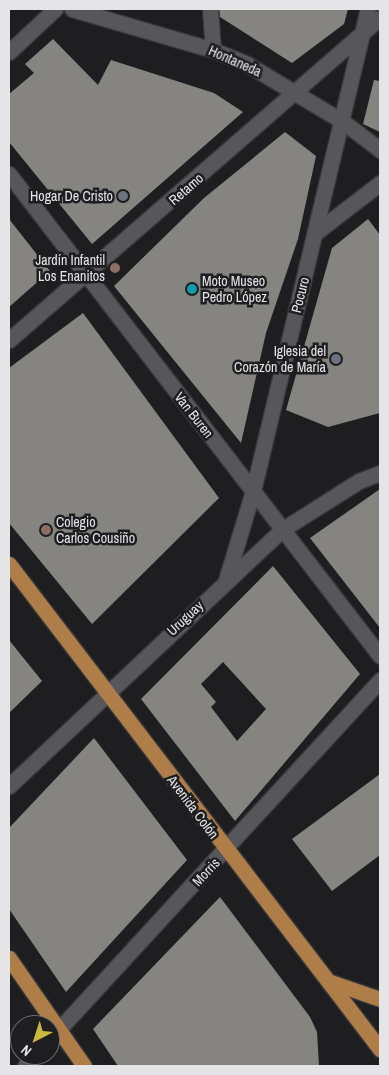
<!DOCTYPE html>
<html>
<head>
<meta charset="utf-8">
<style>
	body { margin:0 }
	#map { position:relative; width:389px; height:1075px; overflow:hidden; background:#1e1e21; font-family:"Archivo Narrow",sans-serif }
	div>[style] { position:absolute }
	.building>* { inset:0; background:#868480 }
	.roads { filter:drop-shadow(1px 0 #39393c) drop-shadow(-1px 0 #39393c) drop-shadow(0 1px #39393c) drop-shadow(0 -1px #39393c) }
	.minor>* { height:15px; margin:-7.5px; padding:0 7.5px; transform-origin:7.5px; border-radius:7.5px; background:#57575b }
	.major>* { height:15px; margin:-7.5px; padding:0 7.5px; transform-origin:7.5px; border-radius:7.5px; background:#af7d48 }
	.dots>* { width:14px; height:14px; translate:-50% -50%; box-sizing:border-box; border:2px solid #1e1e21; border-radius:50% }
	span { translate:-50% -50%; white-space:nowrap; text-align:center; line-height:1.15; -webkit-text-stroke:5px #1e1e21; paint-order:stroke }
	.street-label { font-size:14px; color:#e5e5e8 }
	.poi-label { font-size:14px; color:#e5e5e8 }
	.right { translate:-100% -50%; text-align:right }
	.left { translate:0 -50%; text-align:left }
	.frame { position:absolute; inset:0; border:10px solid #e5e5e8; pointer-events:none }
	.north { position:absolute; left:10px; top:1015px; width:50px; height:50px; box-sizing:border-box; background:#1e1e21; border:1px solid #6e6e71; border-radius:50%; rotate:220deg; font-size:14px; font-weight:700; line-height:20px; text-align:center; color:#e5e5e8 }
	.north::after { content:''; display:block; margin:auto; width:18px; height:22px; background:#ccb938; clip-path:polygon(50% 0,100% 100%,50% 72%,0 100%) }
</style>
</head>
<body>
<div id="map">
	<div class="building">
		<i style="clip-path:polygon(219px 9px,348px 9px,344px 24px,292px 63px,220px 17px)"></i>
		<i style="clip-path:polygon(53px 39px,98px 85px,111px 60px,214px 93px,243px 112px,92px 244px,9px 142px,9px 94px,34px 73px,25px 64px)"></i>
		<i style="clip-path:polygon(374px 80px,380px 81px,380px 132px,363px 124px)"></i>
		<i style="clip-path:polygon(285px 132px,316px 156px,298px 239px,266px 333px,241px 443px,114px 286px,204px 198px)"></i>
		<i style="clip-path:polygon(9px 219px,50px 271px,9px 307px)"></i>
		<i style="clip-path:polygon(368px 219px,380px 235px,380px 413px,328px 427px,286px 410px,332px 248px)"></i>
		<i style="clip-path:polygon(83px 313px,219px 498px,92px 624px,9px 523px,9px 368px)"></i>
		<i style="clip-path:polygon(380px 489px,380px 628px,310px 538px)"></i>
		<i style="clip-path:polygon(evenodd,273px 566px,360px 674px,235px 821px,141px 699px,273px 566px,223px 662px,266px 709px,237px 741px,211px 707px,216px 702px,201px 684px,223px 662px)"></i>
		<i style="clip-path:polygon(9px 640px,42px 681px,9px 713px)"></i>
		<i style="clip-path:polygon(94px 738px,187px 860px,66px 992px,9px 909px,9px 828px)"></i>
		<i style="clip-path:polygon(380px 774px,380px 855px,332px 891px,292px 839px)"></i>
		<i style="clip-path:polygon(220px 897px,310px 1017px,317px 1032px,319px 1066px,118px 1066px,93px 1029px)"></i>
	</div>
	<div class="roads">
		<div class="minor">
			<i style="left:72px;top:9px;width:147px;rotate:16.2deg"></i>
			<i style="left:213px;top:50px;width:37px;rotate:22deg"></i>
			<i style="left:247px;top:64px;width:111px;rotate:31deg"></i>
			<i style="left:342px;top:121px;width:48px;rotate:37.3deg"></i>
			<i style="left:210px;top:9px;width:41px;rotate:85.8deg"></i>
			<i style="left:9px;top:52px;width:63px;rotate:-43.1deg"></i>
			<i style="left:9px;top:174px;width:608px;rotate:52.41deg"></i>
			<i style="left:315px;top:233px;width:82px;rotate:-37.6deg"></i>
			<i style="left:9px;top:340px;width:491px;rotate:-41deg"></i>
			<i style="left:226px;top:580px;width:93px;rotate:-73.1deg"></i>
			<i style="left:253px;top:491px;width:496px;rotate:-76.6deg"></i>
			<i style="left:9px;top:786px;width:376px;rotate:-43.2deg"></i>
			<i style="left:283px;top:529px;width:90px;rotate:-32.3deg"></i>
			<i style="left:359px;top:481px;width:22px;rotate:-21deg"></i>
			<i style="left:50px;top:1039px;width:488px;rotate:-47.4deg"></i>
			<i style="left:25px;top:1066px;width:16px;rotate:-45deg"></i>
		</div>
		<div class="major">
			<i style="left:9px;top:564px;width:611px;rotate:52.59deg"></i>
			<i style="left:9px;top:958px;width:131px;rotate:55.2deg"></i>
			<i style="left:328px;top:981px;width:55px;rotate:19.1deg"></i>
		</div>
	</div>
	<div class="dots">
		<i style="left:123px;top:196px;background:#6b7280"></i>
		<i style="left:115px;top:268px;background:#8d6e63"></i>
		<i style="left:192px;top:289px;background:#0f9aa8"></i>
		<i style="left:336px;top:359px;background:#6b7280"></i>
		<i style="left:46px;top:530px;background:#8d6e63"></i>
	</div>
	<div class="street-label">
		<span style="left:235px;top:61px;rotate:24deg">Hontaneda</span>
		<span style="left:186px;top:189px;rotate:-41deg">Retamo</span>
		<span style="left:300px;top:295px;rotate:-76deg">Pocuro</span>
		<span style="left:194px;top:415px;rotate:52deg">Van Buren</span>
		<span style="left:185px;top:618px;rotate:-43deg">Uruguay</span>
		<span style="left:193px;top:807px;rotate:53deg">Avenida Colón</span>
		<span style="left:206px;top:872px;rotate:-47deg">Morris</span>
	</div>
	<div class="poi-label">
		<span class="right" style="left:113px;top:196px">Hogar De Cristo</span>
		<span class="right" style="left:105px;top:268px">Jardín Infantil<br>Los Enanitos</span>
		<span class="left" style="left:202px;top:289px">Moto Museo<br>Pedro López</span>
		<span class="right" style="left:326px;top:359px">Iglesia del<br>Corazón de María</span>
		<span class="left" style="left:56px;top:530px">Colegio<br>Carlos Cousiño</span>
	</div>
	<div class="frame"></div>
	<div class="north">N</div>
</div>
</body>
</html>
